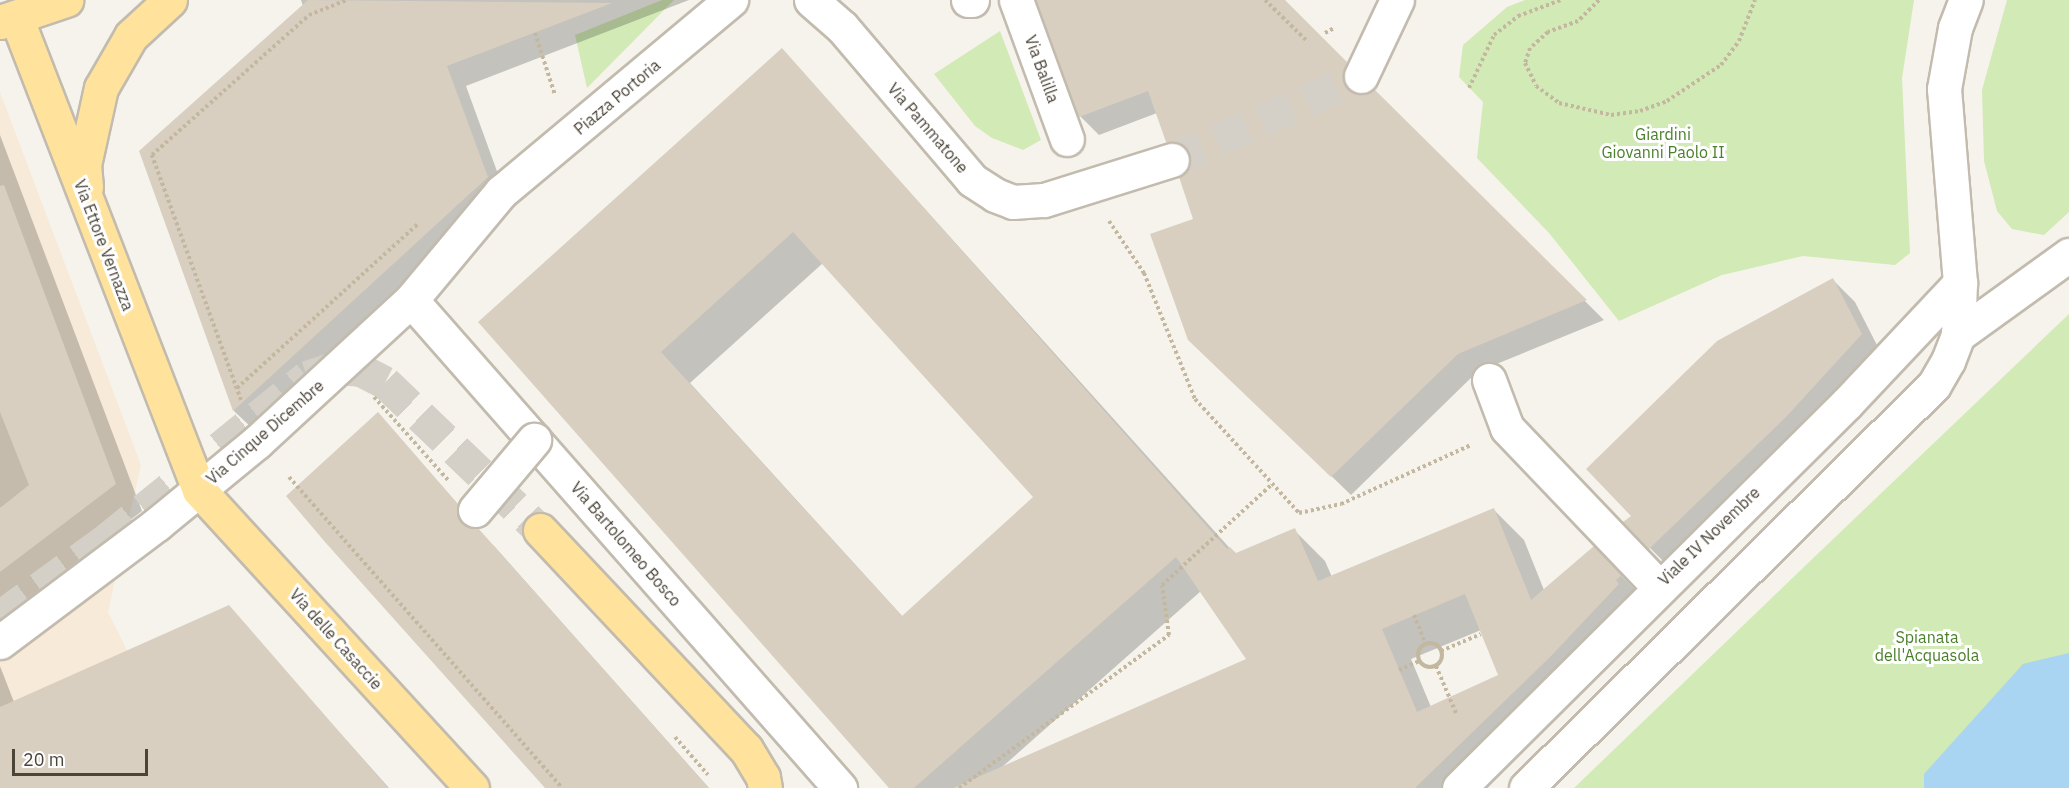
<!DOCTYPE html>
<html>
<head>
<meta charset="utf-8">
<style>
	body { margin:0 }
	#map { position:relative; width:2069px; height:788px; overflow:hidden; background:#f6f3ec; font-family:"IBM Plex Sans",sans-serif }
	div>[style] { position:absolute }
	.commercial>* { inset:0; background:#f7ead8 }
	.green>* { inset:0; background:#d2eab5 }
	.water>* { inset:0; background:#a9d4f2 }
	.shadow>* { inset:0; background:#0003 }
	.building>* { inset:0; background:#d8cfc1 }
	.minor-tunnel>* { height:33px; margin-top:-16.5px; transform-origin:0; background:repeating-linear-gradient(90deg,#d4d0c8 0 33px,transparent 0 49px) }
	.major-tunnel>* { height:33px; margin-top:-16.5px; transform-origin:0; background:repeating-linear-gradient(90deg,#d4d0c8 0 33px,transparent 0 49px) }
	.path>* { height:4px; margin-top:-2px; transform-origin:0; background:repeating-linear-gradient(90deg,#c4b79f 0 3px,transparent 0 6px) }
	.path>.ring { margin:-2px; padding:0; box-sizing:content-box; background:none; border:4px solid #c4b79f; border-radius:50% }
	.roads { filter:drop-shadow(2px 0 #c2bbae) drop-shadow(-2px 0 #c2bbae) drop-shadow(0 2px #c2bbae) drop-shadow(0 -2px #c2bbae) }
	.minor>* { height:33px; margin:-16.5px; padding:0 16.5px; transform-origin:16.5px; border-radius:16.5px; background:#fff }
	.major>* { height:33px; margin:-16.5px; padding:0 16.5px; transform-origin:16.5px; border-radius:16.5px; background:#ffe39c }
	.bridges { filter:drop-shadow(2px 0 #c2bbae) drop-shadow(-2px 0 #c2bbae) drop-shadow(0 2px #c2bbae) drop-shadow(0 -2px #c2bbae) }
	.minor-bridge>* { height:33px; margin:-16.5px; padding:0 16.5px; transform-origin:16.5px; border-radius:16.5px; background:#fff }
	span { translate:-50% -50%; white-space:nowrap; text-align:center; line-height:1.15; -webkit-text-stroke:6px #fff; paint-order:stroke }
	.street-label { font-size:16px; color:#4b4439 }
	.park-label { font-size:16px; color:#4a7f2a }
	.scale { position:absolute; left:12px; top:749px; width:136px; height:27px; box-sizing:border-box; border:3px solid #4b4439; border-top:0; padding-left:8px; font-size:18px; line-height:21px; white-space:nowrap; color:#4b4439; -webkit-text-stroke:4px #fff; paint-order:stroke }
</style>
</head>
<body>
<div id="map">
	<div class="commercial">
		<i style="clip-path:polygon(0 92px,141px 465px,108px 612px,195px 788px,0 788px)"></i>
	</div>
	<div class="green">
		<i style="clip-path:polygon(662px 0,674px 0,587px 88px,575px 35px)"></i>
		<i style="clip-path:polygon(1525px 0,1914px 0,1902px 78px,1910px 253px,1895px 265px,1803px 256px,1722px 275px,1619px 321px,1549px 233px,1477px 158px,1483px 102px,1459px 77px,1463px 45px,1507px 7px)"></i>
		<i style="clip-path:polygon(2007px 0,2069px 0,2069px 212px,2044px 235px,2012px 229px,1997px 211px,1984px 161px,1982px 90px)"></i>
		<i style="clip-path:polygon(1000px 31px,1041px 140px,1023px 150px,992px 138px,975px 126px,934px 74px)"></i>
		<i style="clip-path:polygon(2069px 314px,2069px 788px,1574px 788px,1807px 564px)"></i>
	</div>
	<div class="water">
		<i style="clip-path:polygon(2069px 653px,2069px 788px,1924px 788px,1924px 774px,2023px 664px)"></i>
	</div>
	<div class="shadow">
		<i style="clip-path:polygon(301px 0,689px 0,466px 86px,506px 196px,253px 429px,234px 411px,141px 151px,303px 6px)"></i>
		<i style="clip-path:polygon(1038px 0,1282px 0,1365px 82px,1361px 97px,1374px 91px,1604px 320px,1477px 372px,1351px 495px,1210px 359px,1191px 161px,1167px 141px,1157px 113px,1099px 135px,1080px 116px)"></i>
		<i style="clip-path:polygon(evenodd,782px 50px,1235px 554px,1294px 530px,1325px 561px,1332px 577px,1494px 510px,1524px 540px,1544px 590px,1594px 548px,1651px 606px,1476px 788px,891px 788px,480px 322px,782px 50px,823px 263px,1035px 497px,903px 617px,690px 383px,823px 263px,782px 50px,1201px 591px,1249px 660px,1001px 768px,1201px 591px,782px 50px,1481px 630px,1500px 676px,1431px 707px,1411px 659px,1481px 630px)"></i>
		<i style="clip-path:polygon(0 135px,142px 511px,0 621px)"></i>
		<i style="clip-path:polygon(1833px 280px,1855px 302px,1883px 357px,1672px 570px,1650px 548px,1633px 516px)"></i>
		<i style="clip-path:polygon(378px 414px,474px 523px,474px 528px,495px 547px,709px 788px,547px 788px)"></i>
		<i style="clip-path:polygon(228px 607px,389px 788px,0 788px,0 666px,14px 702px)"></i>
	</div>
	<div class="building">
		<i style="clip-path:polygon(308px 0,612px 3px,447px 66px,488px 177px,233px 411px,139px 151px)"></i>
		<i style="clip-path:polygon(1036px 0,1285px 0,1347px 62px,1342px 77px,1346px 87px,1362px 95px,1374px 89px,1587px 300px,1458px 354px,1331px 477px,1188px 340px,1150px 234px,1193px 219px,1179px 177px,1190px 165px,1190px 154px,1177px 142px,1166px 142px,1148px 91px,1079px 117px)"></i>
		<i style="clip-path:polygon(evenodd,782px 48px,1227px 549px,1230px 547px,1236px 553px,1295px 528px,1318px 581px,1494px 508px,1531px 600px,1594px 546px,1622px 575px,1616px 580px,1619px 584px,1551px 656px,1415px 788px,953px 788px,1246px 659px,1176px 557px,914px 788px,889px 788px,478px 322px,782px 48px,793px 232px,1033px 497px,902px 616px,661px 352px,793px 232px,782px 48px,1465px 594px,1498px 675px,1417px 712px,1382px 629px,1465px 594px)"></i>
		<i style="clip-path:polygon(4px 185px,116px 484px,0 572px,0 508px,29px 485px,0 412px,0 186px)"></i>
		<i style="clip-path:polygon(1833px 278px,1862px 334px,1785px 418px,1649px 549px,1623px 522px,1631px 516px,1586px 469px,1717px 341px)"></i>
		<i style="clip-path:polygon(378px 412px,458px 504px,457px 516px,463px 524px,478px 528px,709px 788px,545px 788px,325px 542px,286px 496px)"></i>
		<i style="clip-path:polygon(229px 605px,388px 788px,0 788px,0 707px)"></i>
	</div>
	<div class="minor-tunnel">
		<i style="left:1172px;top:160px;width:207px;rotate:-24deg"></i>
	</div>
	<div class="major-tunnel">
		<i style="left:0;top:617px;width:131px;rotate:-36deg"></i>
		<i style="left:106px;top:540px;width:259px;rotate:-39deg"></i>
		<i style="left:307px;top:377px;width:29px;rotate:-18deg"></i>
		<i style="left:335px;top:368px;width:26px;rotate:4deg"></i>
		<i style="left:361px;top:370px;width:27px;rotate:27deg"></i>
		<i style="left:385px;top:382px;width:214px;rotate:43.7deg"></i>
	</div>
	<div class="path">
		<i style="left:1265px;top:0;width:57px;rotate:44.3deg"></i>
		<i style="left:1599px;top:0;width:30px;rotate:135deg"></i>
		<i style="left:1578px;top:21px;width:32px;rotate:160deg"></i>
		<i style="left:1548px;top:32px;width:24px;rotate:138deg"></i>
		<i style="left:1530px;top:48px;width:16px;rotate:108deg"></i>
		<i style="left:1525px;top:63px;width:25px;rotate:64deg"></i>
		<i style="left:1536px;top:86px;width:29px;rotate:36deg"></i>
		<i style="left:1559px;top:103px;width:53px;rotate:13deg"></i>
		<i style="left:1611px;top:115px;width:29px;rotate:-8deg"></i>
		<i style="left:1640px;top:111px;width:29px;rotate:-20deg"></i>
		<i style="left:1667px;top:101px;width:65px;rotate:-33.7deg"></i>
		<i style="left:1721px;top:65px;width:30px;rotate:-53deg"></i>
		<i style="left:1739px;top:41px;width:44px;rotate:-68.7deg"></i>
		<i style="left:535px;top:33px;width:65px;rotate:72.1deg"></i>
		<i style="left:1325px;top:33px;width:10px;rotate:-29deg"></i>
		<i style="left:1469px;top:88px;width:59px;rotate:-64.7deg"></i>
		<i style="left:1494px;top:35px;width:31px;rotate:-38deg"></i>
		<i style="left:1518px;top:16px;width:46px;rotate:-20.4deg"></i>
		<i style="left:1109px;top:221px;width:63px;rotate:56.1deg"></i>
		<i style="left:1144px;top:273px;width:136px;rotate:68deg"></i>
		<i style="left:1195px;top:399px;width:154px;rotate:47.6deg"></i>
		<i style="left:1299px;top:513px;width:43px;rotate:-12.1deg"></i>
		<i style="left:1341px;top:504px;width:143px;rotate:-24.4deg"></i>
		<i style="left:237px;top:388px;width:246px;rotate:-42.2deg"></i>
		<i style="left:374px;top:397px;width:111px;rotate:48.3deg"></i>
		<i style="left:241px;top:400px;width:261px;rotate:-110deg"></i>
		<i style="left:152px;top:155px;width:210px;rotate:-41.7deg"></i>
		<i style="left:309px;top:15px;width:41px;rotate:-21.5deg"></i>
		<i style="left:289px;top:477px;width:414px;rotate:48.7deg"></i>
		<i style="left:1414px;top:615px;width:31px;rotate:68deg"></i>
		<i class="ring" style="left:1418px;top:643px;width:20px;height:20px"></i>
		<i style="left:1441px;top:651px;width:43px;rotate:-23deg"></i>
		<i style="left:1436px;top:666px;width:51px;rotate:66.9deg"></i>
		<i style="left:1399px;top:670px;width:22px;rotate:-24deg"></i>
		<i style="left:675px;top:737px;width:50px;rotate:49deg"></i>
		<i style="left:959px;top:788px;width:260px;rotate:-36.1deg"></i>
		<i style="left:1169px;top:635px;width:50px;rotate:-98deg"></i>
		<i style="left:1162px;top:585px;width:148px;rotate:-42.5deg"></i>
	</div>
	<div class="roads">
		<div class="minor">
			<i style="left:811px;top:0;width:41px;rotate:41.1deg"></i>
			<i style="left:842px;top:27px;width:201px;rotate:49.6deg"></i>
			<i style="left:972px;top:180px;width:27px;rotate:33deg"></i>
			<i style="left:995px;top:195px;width:19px;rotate:21deg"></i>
			<i style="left:1013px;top:202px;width:31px;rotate:-4deg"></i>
			<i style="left:1044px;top:200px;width:134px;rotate:-17.4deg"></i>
			<i style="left:968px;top:0;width:4px"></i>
			<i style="left:1016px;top:0;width:148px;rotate:69.9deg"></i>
			<i style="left:1361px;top:76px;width:84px;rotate:-64.7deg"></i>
			<i style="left:411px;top:300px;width:650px;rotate:48.68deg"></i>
			<i style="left:1958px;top:335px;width:137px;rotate:-35.8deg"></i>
			<i style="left:1489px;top:380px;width:51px;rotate:69.4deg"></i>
			<i style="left:1507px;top:428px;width:219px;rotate:46.3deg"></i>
			<i style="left:0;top:642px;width:196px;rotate:-36.9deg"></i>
			<i style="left:157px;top:524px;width:129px;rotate:-39.4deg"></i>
			<i style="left:257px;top:442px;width:209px;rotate:-42.7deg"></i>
			<i style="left:411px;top:300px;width:141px;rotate:-50.2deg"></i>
			<i style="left:501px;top:192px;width:300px;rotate:-39.9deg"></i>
			<i style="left:1459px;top:788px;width:547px;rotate:-44.78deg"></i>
			<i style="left:1847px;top:403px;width:165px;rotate:-46.7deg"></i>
			<i style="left:1526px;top:788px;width:573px;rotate:-44.65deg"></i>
			<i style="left:1934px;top:385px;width:28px;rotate:-60deg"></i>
			<i style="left:1948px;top:361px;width:28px;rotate:-69deg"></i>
			<i style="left:1958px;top:335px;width:52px;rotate:-87.8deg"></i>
			<i style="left:1960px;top:283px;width:195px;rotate:-94.7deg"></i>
			<i style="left:1944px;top:89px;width:62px;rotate:-79.8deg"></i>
			<i style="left:1955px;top:28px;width:30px;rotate:-69deg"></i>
		</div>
		<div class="major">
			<i style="left:16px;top:17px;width:507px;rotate:68.85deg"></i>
			<i style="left:199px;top:490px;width:404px;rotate:47.5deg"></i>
			<i style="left:0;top:22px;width:70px;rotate:-18.4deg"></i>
			<i style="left:86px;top:187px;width:22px;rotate:-95deg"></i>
			<i style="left:84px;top:165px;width:79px;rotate:-77.6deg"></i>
			<i style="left:101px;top:88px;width:60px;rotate:-60deg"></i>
			<i style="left:131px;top:36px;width:53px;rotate:-42.7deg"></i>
			<i style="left:540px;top:530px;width:301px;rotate:46.8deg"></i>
			<i style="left:746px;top:749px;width:33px;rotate:59deg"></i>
			<i style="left:763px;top:777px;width:11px;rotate:80deg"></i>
		</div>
	</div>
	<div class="bridges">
		<div class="minor-bridge">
			<i style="left:475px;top:510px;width:92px;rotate:-49.9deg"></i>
		</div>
	</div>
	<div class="street-label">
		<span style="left:1042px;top:69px;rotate:70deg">Via Balilla</span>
		<span style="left:617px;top:97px;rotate:-40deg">Piazza Portoria</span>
		<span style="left:928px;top:128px;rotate:49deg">Via Pammatone</span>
		<span style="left:104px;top:245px;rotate:69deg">Via Ettore Vernazza</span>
		<span style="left:265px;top:432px;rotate:-41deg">Via Cinque Dicembre</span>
		<span style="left:1709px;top:536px;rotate:-44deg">Viale IV Novembre</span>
		<span style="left:626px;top:544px;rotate:49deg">Via Bartolomeo Bosco</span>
		<span style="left:336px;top:639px;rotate:48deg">Via delle Casaccie</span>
	</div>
	<div class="park-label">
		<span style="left:1663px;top:143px">Giardini<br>Giovanni Paolo II</span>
		<span style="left:1927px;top:646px">Spianata<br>dell'Acquasola</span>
	</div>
	<div class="scale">20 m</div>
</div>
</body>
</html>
